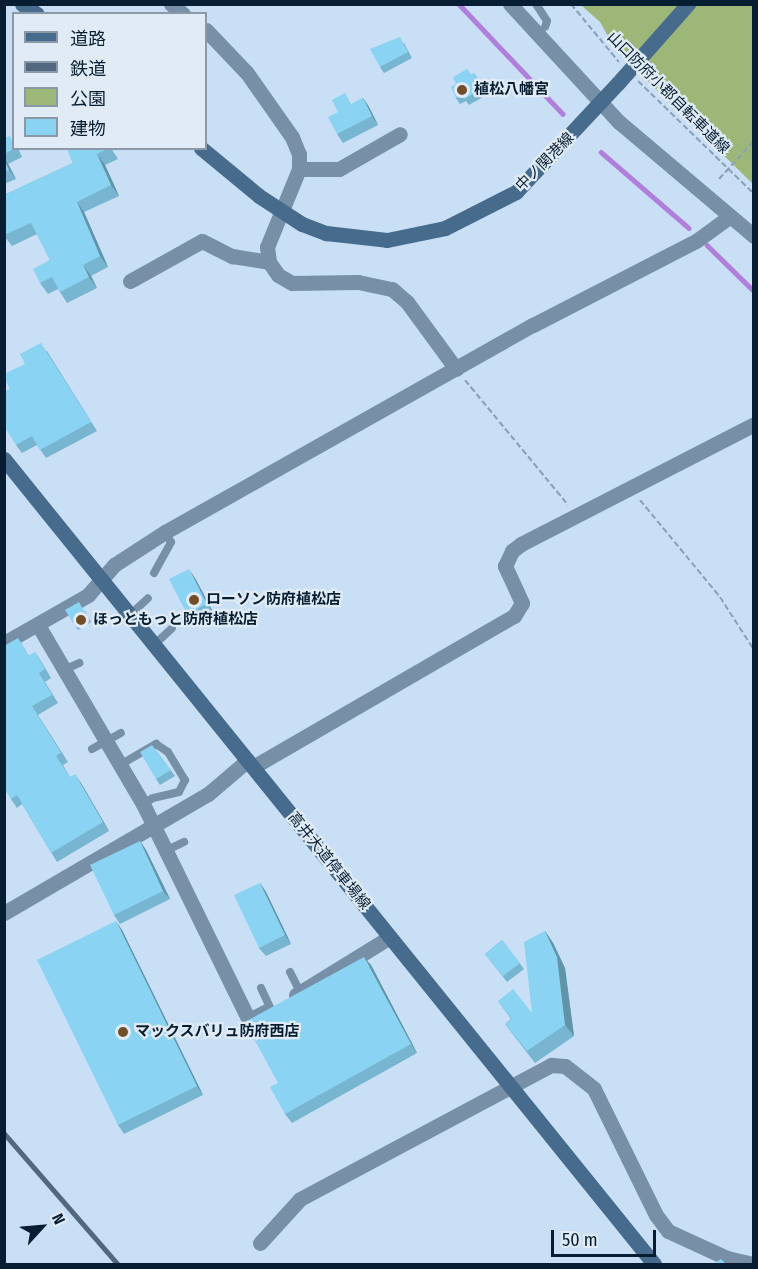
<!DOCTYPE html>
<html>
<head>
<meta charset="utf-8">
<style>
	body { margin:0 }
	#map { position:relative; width:758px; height:1269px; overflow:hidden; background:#c8dff6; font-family:"Fira Sans Condensed","Noto Sans JP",sans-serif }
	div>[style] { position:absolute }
	.green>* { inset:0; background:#9cb778 }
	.stream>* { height:4.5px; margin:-2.25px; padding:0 2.25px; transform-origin:2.25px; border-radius:2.25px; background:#b07edb }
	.path>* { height:2px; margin-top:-1px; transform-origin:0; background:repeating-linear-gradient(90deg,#8aa1b7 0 6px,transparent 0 9px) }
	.lane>* { height:8px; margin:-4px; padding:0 4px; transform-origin:4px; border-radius:4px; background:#7890a7 }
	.street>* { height:15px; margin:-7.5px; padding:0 7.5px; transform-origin:7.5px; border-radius:7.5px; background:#7890a7 }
	.secondary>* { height:15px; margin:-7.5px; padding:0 7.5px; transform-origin:7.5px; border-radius:7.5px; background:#476b8c }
	.rail>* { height:4.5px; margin:-2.25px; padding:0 2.25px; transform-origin:2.25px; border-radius:2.25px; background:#51687e }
	.path-bridge>* { height:2px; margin-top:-1px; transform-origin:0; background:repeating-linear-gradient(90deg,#8aa1b7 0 6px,transparent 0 9px) }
	.secondary-bridge>* { height:15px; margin:-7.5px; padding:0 7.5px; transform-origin:7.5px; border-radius:7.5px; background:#476b8c }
	.wall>* { inset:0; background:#77b5d0 }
	.shaded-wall>* { inset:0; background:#6194a9 }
	.building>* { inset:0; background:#8ad3f2 }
	.dots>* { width:16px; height:16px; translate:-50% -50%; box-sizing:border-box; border:3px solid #e0ebf6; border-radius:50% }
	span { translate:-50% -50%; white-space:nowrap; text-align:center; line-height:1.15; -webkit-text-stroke:4.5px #e0ebf6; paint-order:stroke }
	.poi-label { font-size:15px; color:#071e32; font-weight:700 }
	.left { translate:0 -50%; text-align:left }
	.street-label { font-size:15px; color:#071e32 }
	.frame { position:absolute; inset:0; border:6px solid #071e32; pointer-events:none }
	.legend { position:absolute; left:12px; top:12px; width:195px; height:138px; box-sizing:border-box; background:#e0ebf6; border:2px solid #8999a8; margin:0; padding:8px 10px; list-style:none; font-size:18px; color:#071e32 }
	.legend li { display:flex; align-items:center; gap:12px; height:30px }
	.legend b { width:30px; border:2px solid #8999a8 }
	.north { position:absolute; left:12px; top:1197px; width:60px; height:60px; -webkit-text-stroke:4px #e0ebf6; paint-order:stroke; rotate:64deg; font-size:16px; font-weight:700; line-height:24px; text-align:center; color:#071e32 }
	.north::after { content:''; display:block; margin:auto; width:21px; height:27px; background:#071e32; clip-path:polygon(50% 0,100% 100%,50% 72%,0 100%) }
	.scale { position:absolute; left:551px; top:1230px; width:105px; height:27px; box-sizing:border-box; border:3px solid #071e32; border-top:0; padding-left:8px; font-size:18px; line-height:21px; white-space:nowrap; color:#071e32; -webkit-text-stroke:4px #e0ebf6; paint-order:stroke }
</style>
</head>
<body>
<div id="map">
	<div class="green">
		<i style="clip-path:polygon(581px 5px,753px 5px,753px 184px,616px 50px,600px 22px)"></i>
	</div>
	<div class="stream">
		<i style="left:459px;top:4px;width:151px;rotate:46.6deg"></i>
		<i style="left:601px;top:152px;width:116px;rotate:40.8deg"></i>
		<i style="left:707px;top:245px;width:66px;rotate:44.4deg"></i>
	</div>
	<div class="path">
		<i style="left:571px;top:4px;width:75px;rotate:50.4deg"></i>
		<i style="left:638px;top:81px;width:162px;rotate:44.2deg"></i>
		<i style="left:465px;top:380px;width:162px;rotate:50.5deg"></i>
		<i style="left:640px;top:500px;width:126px;rotate:50.5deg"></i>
		<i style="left:720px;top:597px;width:63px;rotate:57.3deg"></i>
	</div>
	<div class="lane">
		<i style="left:536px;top:4px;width:20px;rotate:57deg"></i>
		<i style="left:547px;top:21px;width:6px;rotate:108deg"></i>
		<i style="left:154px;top:573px;width:35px;rotate:-61deg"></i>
		<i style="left:171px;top:542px;width:12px;rotate:-121deg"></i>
		<i style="left:131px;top:614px;width:23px;rotate:-43deg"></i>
		<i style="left:155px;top:644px;width:23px;rotate:-43deg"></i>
		<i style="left:64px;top:670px;width:17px;rotate:-25deg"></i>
		<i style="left:92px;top:749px;width:33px;rotate:-29deg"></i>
		<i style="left:120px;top:765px;width:42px;rotate:-30.3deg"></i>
		<i style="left:156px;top:744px;width:14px;rotate:34deg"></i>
		<i style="left:168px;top:752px;width:33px;rotate:59deg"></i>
		<i style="left:185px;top:780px;width:13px;rotate:117deg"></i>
		<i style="left:179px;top:792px;width:27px;rotate:167deg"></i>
		<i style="left:153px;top:798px;width:12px;rotate:149deg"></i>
		<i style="left:167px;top:850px;width:19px;rotate:-25deg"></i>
		<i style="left:290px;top:972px;width:22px;rotate:63deg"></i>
		<i style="left:261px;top:988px;width:23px;rotate:65deg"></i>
	</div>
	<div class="street">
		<i style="left:171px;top:4px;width:16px;rotate:40deg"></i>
		<i style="left:510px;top:4px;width:161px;rotate:47.3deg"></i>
		<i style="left:619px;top:122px;width:177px;rotate:40.2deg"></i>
		<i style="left:206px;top:30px;width:59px;rotate:46.4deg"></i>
		<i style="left:247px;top:73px;width:78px;rotate:54.9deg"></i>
		<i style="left:292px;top:137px;width:18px;rotate:68deg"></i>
		<i style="left:299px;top:154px;width:15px;rotate:90deg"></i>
		<i style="left:299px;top:169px;width:84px;rotate:112.3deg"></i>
		<i style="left:267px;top:247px;width:15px;rotate:82deg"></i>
		<i style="left:269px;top:262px;width:16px;rotate:55deg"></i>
		<i style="left:278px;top:275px;width:16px;rotate:30deg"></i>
		<i style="left:292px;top:283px;width:66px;rotate:-0.9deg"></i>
		<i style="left:358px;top:282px;width:35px;rotate:12deg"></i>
		<i style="left:392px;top:289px;width:20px;rotate:41deg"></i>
		<i style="left:407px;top:302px;width:83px;rotate:53.8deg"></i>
		<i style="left:299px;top:169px;width:40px"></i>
		<i style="left:339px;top:169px;width:70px;rotate:-29.8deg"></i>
		<i style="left:130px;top:281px;width:82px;rotate:-29.1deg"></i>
		<i style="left:202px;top:241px;width:34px;rotate:27deg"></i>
		<i style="left:232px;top:256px;width:37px;rotate:9deg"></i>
		<i style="left:38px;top:625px;width:208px;rotate:59.6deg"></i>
		<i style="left:143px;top:804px;width:241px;rotate:63.9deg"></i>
		<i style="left:249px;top:1020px;width:20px;rotate:-27deg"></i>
		<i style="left:4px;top:643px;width:97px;rotate:-29.7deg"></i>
		<i style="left:88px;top:595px;width:40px;rotate:-49deg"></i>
		<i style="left:114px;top:565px;width:61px;rotate:-32.9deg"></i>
		<i style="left:165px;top:532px;width:422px;rotate:-29.4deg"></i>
		<i style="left:533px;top:325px;width:183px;rotate:-27.3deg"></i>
		<i style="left:696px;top:241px;width:41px;rotate:-36deg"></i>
		<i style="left:253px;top:767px;width:302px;rotate:-30.1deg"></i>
		<i style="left:514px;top:616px;width:15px;rotate:-58deg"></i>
		<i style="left:522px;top:603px;width:41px;rotate:-114.7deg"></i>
		<i style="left:505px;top:566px;width:17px;rotate:-65deg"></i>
		<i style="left:512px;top:551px;width:11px;rotate:-38deg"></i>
		<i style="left:521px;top:544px;width:262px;rotate:-27.2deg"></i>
		<i style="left:4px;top:913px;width:236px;rotate:-30.3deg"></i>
		<i style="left:208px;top:794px;width:52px;rotate:-40.4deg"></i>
		<i style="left:296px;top:995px;width:110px;rotate:-31.7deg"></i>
		<i style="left:260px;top:1243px;width:59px;rotate:-47.7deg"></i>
		<i style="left:300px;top:1199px;width:285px;rotate:-28.1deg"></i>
		<i style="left:551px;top:1065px;width:14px;rotate:4deg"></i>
		<i style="left:565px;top:1066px;width:37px;rotate:38deg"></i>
		<i style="left:594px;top:1089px;width:140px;rotate:63.8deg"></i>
		<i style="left:656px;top:1215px;width:20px;rotate:53deg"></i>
		<i style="left:668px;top:1231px;width:65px;rotate:24.6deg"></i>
		<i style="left:727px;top:1258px;width:28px;rotate:13deg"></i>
	</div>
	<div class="secondary">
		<i style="left:22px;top:4px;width:18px;rotate:34deg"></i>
		<i style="left:201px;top:148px;width:75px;rotate:39.6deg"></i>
		<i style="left:259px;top:196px;width:51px;rotate:33.1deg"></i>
		<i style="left:302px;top:224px;width:26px;rotate:21deg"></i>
		<i style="left:326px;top:233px;width:61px;rotate:6.5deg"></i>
		<i style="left:387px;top:240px;width:59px;rotate:-11.7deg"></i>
		<i style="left:445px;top:228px;width:80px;rotate:-26.9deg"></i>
		<i style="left:516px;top:192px;width:149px;rotate:-46.9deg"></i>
		<i style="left:4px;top:459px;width:1035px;rotate:51.08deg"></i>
	</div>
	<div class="rail">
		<i style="left:4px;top:1133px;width:174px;rotate:49deg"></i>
	</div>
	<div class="path-bridge">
		<i style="left:719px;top:179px;width:52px;rotate:-47.4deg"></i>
	</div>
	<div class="secondary-bridge">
		<i style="left:618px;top:83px;width:106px;rotate:-48.5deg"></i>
	</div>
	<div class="wall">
		<i style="clip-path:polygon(404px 43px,412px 58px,384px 73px,380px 67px)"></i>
		<i style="clip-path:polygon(467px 69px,471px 75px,474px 73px,485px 89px,480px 91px,483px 97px,469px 105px,466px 101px,460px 104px,456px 98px,456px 84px)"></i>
		<i style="clip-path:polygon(363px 98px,369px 107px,378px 125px,343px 143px,337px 134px,352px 104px)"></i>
		<i style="clip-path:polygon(4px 138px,18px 148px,22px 157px,8px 164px,16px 179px,4px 184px)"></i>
		<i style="clip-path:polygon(67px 148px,111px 148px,118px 159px,105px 165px,119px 196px,84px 212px,108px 267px,91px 276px,97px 288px,67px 303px,58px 289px,48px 294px,40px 283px,50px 260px,37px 234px,12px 246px,4px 236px,4px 195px,73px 163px)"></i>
		<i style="clip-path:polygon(47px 351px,97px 431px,46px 458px,37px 445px,22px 453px,16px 445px,10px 389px,25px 364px)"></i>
		<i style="clip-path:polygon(195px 578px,213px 612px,193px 623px,187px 614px)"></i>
		<i style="clip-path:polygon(85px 611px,91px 622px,78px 630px,72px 621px)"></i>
		<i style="clip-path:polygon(18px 638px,29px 656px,35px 652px,41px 661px,51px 678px,45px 682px,58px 703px,38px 715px,68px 762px,63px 765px,70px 777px,81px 783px,109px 831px,57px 862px,22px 804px,17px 808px,11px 799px,5px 767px)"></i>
		<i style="clip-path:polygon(152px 745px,175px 776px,160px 785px,156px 779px)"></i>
		<i style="clip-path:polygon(140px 841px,146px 850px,170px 899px,120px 924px,114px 915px)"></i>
		<i style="clip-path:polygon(260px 883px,266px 892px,291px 944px,266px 956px,259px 948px)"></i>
		<i style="clip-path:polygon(122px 930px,203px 1095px,124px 1134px,118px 1125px)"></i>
		<i style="clip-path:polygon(545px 931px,553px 943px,565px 968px,574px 1036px,535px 1063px,505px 1024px,511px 1019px,498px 1001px,532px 1013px)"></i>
		<i style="clip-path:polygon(502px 940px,524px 969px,507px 982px,485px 954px)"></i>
		<i style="clip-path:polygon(371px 965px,417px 1053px,292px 1123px,285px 1114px,278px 1083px)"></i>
	</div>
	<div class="shaded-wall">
		<i style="clip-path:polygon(363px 98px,369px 107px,378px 125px,372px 116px)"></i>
		<i style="clip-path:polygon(97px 154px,105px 165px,119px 196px,111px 185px)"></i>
		<i style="clip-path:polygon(4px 158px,8px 164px,16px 179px,9px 170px)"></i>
		<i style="clip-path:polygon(77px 202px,84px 212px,108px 267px,100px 256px)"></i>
		<i style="clip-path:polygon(83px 265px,91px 276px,97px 288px,89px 277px)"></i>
		<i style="clip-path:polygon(189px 569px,195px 578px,213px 612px,207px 604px)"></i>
		<i style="clip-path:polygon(75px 774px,81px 783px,109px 831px,103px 822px)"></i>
		<i style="clip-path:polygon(140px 841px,146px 850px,170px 899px,163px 891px)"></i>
		<i style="clip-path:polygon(260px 883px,266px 892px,291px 944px,285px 935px)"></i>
		<i style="clip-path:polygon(116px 921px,122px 930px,203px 1095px,197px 1086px)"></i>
		<i style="clip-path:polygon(545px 931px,553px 943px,565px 968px,574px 1036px,565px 1025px)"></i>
		<i style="clip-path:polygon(364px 957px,371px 965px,417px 1053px,411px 1044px)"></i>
	</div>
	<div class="building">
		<i style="clip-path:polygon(400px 37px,408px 52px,380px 67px,370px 49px)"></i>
		<i style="clip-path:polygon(467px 69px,471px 75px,474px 73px,481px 83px,476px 85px,479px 91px,464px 99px,462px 95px,456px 98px,451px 87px,456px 84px,453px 77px)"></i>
		<i style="clip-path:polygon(345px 93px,351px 104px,363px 98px,372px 116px,337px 134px,328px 117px,338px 112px,332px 100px)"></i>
		<i style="clip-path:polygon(10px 136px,14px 144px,14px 148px,16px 148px,4px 154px,4px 138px)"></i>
		<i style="clip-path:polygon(67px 148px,109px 148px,97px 154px,111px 185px,77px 202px,100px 256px,83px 265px,89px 277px,60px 292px,52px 277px,40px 283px,33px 269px,50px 260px,31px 223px,4px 235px,4px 195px,73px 163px)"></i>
		<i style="clip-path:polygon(4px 160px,9px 170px,4px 172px)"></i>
		<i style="clip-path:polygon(41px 343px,91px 422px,40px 450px,32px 436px,16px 445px,4px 426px,4px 391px,10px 389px,4px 377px,4px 374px,25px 364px,20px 354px)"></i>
		<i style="clip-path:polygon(189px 569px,207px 604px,187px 614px,169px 579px)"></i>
		<i style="clip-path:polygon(79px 602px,85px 613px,72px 621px,65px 610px)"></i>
		<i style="clip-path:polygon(18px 638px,29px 656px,35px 652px,45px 669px,39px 673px,52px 695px,32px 706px,61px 753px,56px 756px,70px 777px,75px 774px,103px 822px,51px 853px,17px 795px,11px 799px,4px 788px,4px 767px,5px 767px,4px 765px,4px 646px)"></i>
		<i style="clip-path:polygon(152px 745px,171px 770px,156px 779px,140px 752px)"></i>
		<i style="clip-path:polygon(140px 841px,163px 891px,114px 915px,90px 865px)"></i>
		<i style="clip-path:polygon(260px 883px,285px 935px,259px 948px,234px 895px)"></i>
		<i style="clip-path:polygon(116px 921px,197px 1086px,118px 1125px,37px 960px)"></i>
		<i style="clip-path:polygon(545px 931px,557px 957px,565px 1025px,527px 1051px,505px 1024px,512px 1019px,498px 1001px,513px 989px,532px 1013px,524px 942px)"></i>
		<i style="clip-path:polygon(502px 940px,520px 963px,503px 976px,485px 954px)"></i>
		<i style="clip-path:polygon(364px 957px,411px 1044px,285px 1114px,270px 1087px,278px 1083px,245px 1022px)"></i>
		<i style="clip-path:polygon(721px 1259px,726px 1264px,712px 1264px)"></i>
	</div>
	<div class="dots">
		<i style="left:462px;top:90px;background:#714e27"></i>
		<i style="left:194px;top:600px;background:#714e27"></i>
		<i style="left:81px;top:620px;background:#714e27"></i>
		<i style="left:123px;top:1032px;background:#714e27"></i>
	</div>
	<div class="poi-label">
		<span class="left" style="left:474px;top:90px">植松八幡宮</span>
		<span class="left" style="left:206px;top:600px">ローソン防府植松店</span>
		<span class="left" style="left:93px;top:620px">ほっともっと防府植松店</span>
		<span class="left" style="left:135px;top:1032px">マックスバリュ防府西店</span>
	</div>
	<div class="street-label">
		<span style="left:668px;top:93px;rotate:45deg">山口防府小郡自転車道線</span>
		<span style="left:545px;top:162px;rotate:-45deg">中ノ関港線</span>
		<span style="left:329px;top:861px;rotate:51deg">高井大道停車場線</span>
	</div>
	<div class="frame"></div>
	<ul class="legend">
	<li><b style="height:8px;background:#476b8c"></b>道路</li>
	<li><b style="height:8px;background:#51687e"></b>鉄道</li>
	<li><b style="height:16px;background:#9cb778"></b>公園</li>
	<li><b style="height:16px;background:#8ad3f2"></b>建物</li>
	</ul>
	<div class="north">N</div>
	<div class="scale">50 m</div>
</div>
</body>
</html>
